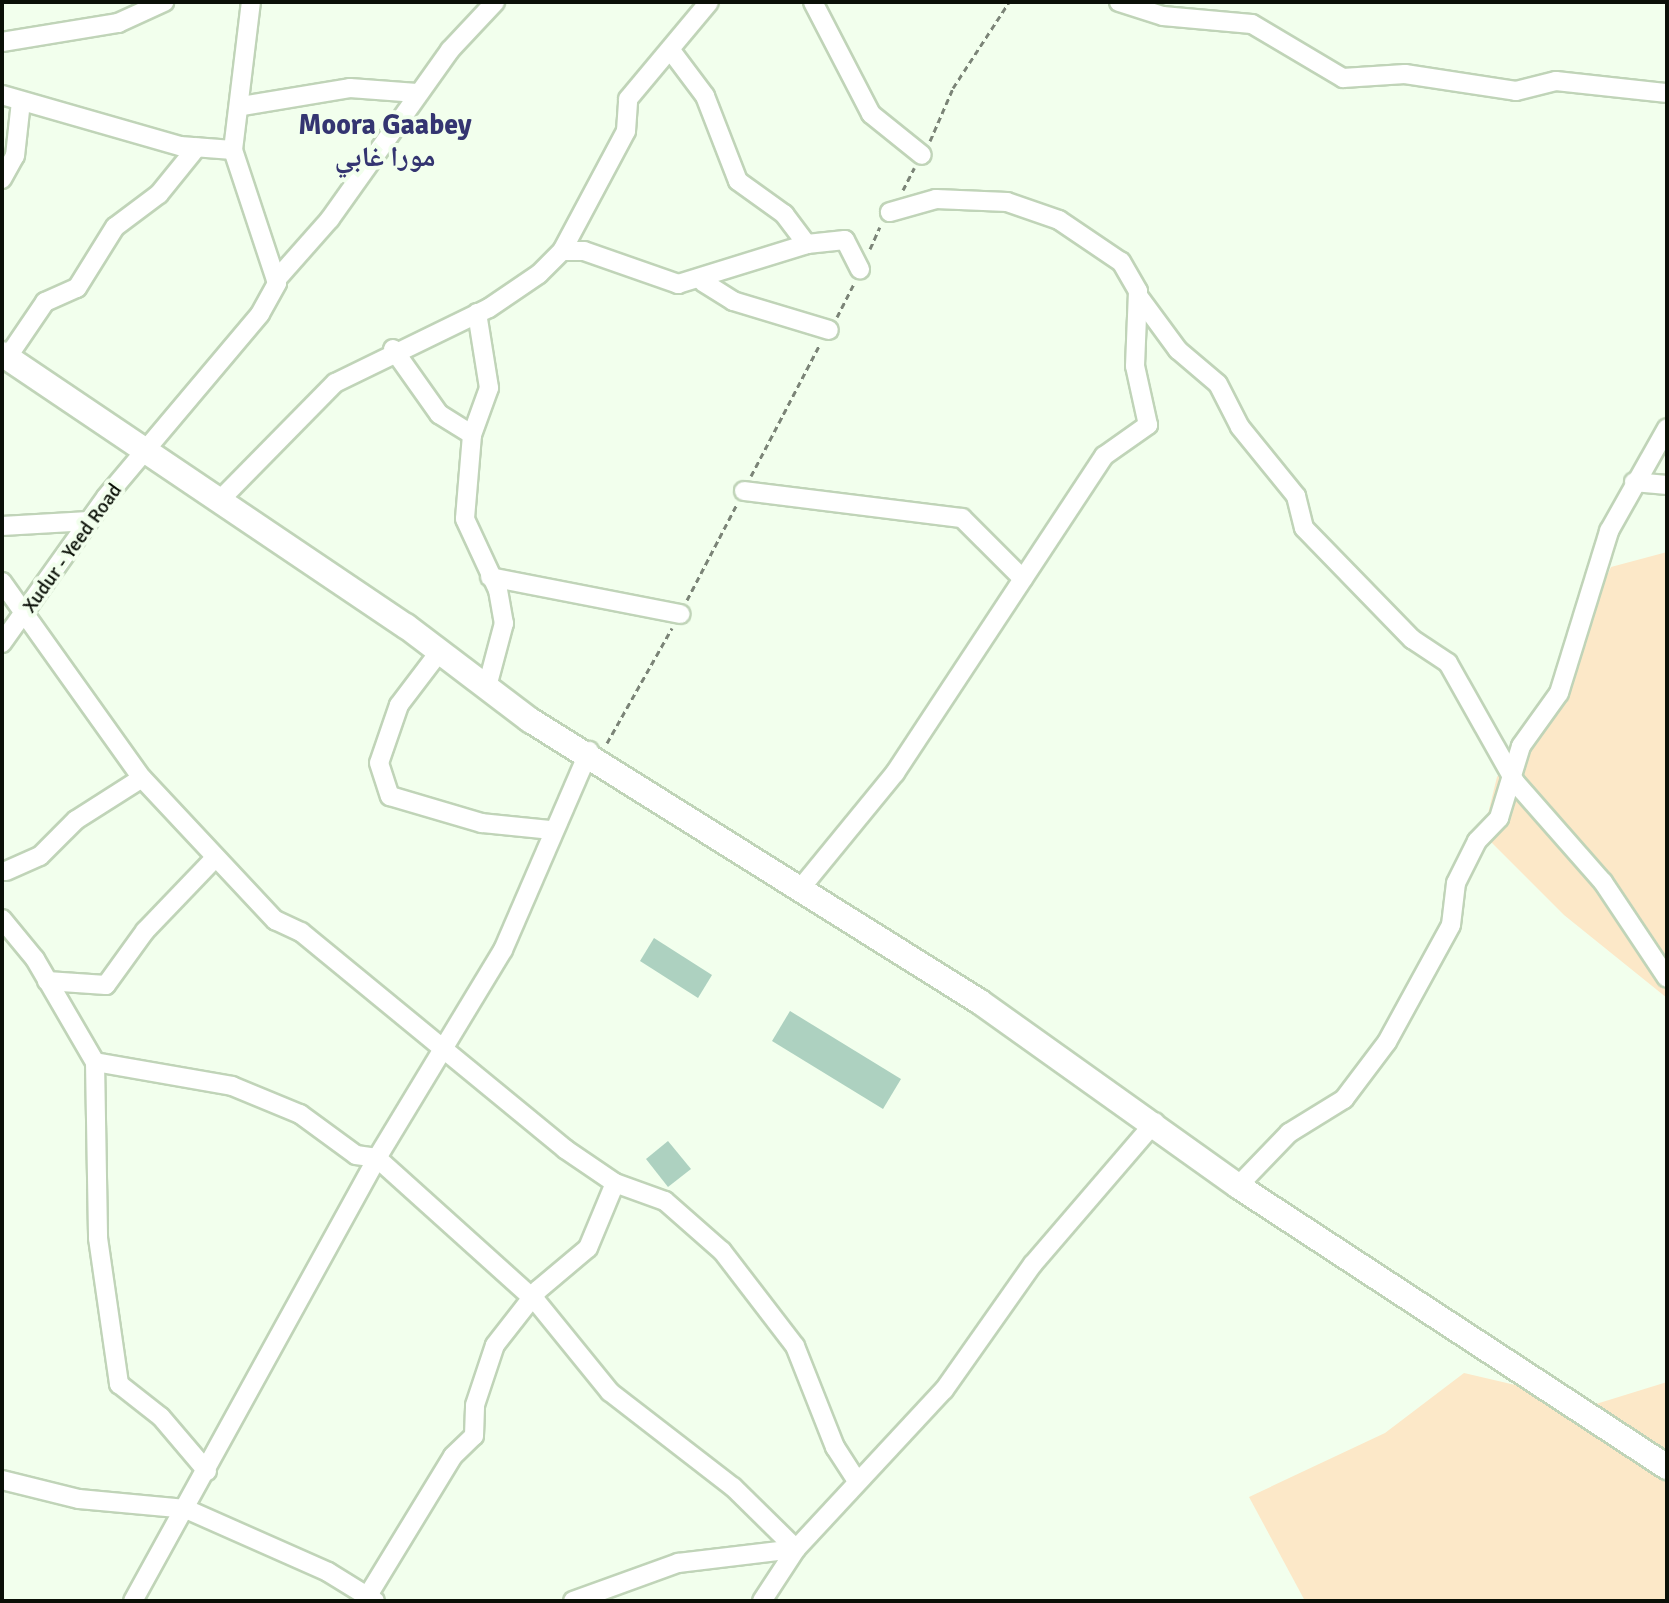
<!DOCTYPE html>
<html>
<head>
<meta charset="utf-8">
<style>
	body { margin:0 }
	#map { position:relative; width:1669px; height:1603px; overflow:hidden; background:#f2ffed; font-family:Signika,"Noto Naskh Arabic",sans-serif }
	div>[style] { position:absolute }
	.green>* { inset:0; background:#fce8c8 }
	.building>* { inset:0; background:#add1c0 }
	.path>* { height:3px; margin-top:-1.5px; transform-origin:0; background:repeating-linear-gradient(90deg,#7b8477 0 6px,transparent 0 10px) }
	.roads { filter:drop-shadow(2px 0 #c0d4b8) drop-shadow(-2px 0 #c0d4b8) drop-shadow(0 2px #c0d4b8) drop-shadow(0 -2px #c0d4b8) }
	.minor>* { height:18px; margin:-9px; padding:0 9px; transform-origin:9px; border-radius:9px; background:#fff }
	.major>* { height:24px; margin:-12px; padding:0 12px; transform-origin:12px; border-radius:12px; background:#fff }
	span { translate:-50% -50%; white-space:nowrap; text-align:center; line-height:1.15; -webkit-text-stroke:8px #f2ffed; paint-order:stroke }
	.street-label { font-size:20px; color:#0a1007 }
	.district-label { font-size:28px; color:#343571; font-weight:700 }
	.frame { position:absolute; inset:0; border:4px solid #0a1007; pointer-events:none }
</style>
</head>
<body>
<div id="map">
	<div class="green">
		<i style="clip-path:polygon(1667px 552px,1667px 998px,1564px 915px,1483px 834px,1497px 777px,1538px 723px,1611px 567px)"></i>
		<i style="clip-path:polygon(1464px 1373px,1596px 1404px,1667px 1382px,1667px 1601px,1305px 1601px,1249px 1497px,1385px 1433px)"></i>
	</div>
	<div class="building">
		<i style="clip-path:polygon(654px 938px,712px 975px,698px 998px,640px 961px)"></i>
		<i style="clip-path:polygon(790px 1011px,901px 1079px,883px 1109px,772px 1041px)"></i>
		<i style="clip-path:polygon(668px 1141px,691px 1169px,668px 1187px,646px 1159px)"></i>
	</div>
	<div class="path">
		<i style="left:930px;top:141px;width:58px;rotate:-66.5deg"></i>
		<i style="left:953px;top:88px;width:103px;rotate:-56.9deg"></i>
		<i style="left:903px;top:190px;width:25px;rotate:-63deg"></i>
		<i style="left:870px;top:249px;width:24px;rotate:-66deg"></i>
		<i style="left:837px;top:317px;width:36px;rotate:-63deg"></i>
		<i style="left:751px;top:476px;width:149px;rotate:-62.4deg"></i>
		<i style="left:687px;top:600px;width:108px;rotate:-62.5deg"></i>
		<i style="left:607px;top:743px;width:132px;rotate:-60.5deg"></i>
	</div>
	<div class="roads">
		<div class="minor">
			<i style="left:813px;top:2px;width:126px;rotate:62.6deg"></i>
			<i style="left:871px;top:114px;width:65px;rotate:38.8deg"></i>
			<i style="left:1119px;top:2px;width:46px;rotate:17.7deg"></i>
			<i style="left:1163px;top:16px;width:89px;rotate:5.1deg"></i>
			<i style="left:1252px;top:24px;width:106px;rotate:30.7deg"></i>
			<i style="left:1343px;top:78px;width:62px;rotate:-3.7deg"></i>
			<i style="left:1405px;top:74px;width:112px;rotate:8.7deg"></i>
			<i style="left:1516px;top:91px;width:41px;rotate:-14deg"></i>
			<i style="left:1556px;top:81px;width:112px;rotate:6.2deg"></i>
			<i style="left:2px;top:42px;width:118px;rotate:-9.3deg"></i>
			<i style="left:118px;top:23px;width:51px;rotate:-24.5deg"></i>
			<i style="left:672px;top:52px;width:55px;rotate:53.1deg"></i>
			<i style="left:705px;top:96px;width:91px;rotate:68.8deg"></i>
			<i style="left:738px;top:181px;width:57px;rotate:35.7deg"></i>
			<i style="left:784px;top:214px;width:38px;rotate:53deg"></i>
			<i style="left:2px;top:95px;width:185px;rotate:16deg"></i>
			<i style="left:180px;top:146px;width:53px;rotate:4.3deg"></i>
			<i style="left:242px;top:106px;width:109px;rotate:-9.5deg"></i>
			<i style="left:350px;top:88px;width:67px;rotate:4.3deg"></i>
			<i style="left:2px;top:179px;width:26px;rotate:-61deg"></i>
			<i style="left:15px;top:156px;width:54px;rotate:-83.7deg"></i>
			<i style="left:562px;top:251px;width:22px"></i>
			<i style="left:584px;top:251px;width:100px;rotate:19.3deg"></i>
			<i style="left:678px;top:284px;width:135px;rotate:-17.2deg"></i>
			<i style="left:807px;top:244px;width:38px;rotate:-6deg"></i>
			<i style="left:845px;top:240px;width:33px;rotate:63deg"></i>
			<i style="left:276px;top:280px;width:81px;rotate:-48.5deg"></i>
			<i style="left:330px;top:219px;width:207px;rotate:-54.6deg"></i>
			<i style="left:450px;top:50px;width:66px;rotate:-46.8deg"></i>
			<i style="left:703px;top:282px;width:36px;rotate:32deg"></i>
			<i style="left:733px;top:301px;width:100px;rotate:16.8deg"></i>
			<i style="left:1139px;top:297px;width:66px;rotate:53.7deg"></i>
			<i style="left:1178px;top:350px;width:52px;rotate:40.4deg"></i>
			<i style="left:1218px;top:384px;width:48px;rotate:62.9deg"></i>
			<i style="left:1240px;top:427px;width:89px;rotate:50.9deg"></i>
			<i style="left:1296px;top:496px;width:33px;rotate:76deg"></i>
			<i style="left:1304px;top:528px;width:155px;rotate:45.8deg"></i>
			<i style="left:1412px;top:639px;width:43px;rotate:33.7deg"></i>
			<i style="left:1448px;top:663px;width:137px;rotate:60.6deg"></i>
			<i style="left:1515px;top:782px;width:133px;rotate:48.7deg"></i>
			<i style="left:1603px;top:882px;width:115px;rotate:56.3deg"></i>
			<i style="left:477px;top:313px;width:76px;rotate:80.9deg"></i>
			<i style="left:489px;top:388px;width:50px;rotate:109.9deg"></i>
			<i style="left:472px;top:435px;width:84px;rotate:94.8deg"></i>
			<i style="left:465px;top:519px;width:78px;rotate:65.1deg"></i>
			<i style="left:498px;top:590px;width:34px;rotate:80deg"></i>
			<i style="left:504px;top:623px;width:66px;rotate:104.9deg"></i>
			<i style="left:393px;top:349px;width:80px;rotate:54.7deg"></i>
			<i style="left:439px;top:414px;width:39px;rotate:32deg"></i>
			<i style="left:7px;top:358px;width:68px;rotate:-55.8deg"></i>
			<i style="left:45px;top:302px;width:35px;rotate:-24deg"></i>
			<i style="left:77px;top:288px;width:72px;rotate:-58.1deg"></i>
			<i style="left:115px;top:227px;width:55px;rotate:-36.9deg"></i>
			<i style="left:159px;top:194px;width:60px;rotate:-51deg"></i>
			<i style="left:1634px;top:482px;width:33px;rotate:5deg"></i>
			<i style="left:744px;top:491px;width:220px;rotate:7.1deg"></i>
			<i style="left:962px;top:518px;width:86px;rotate:45deg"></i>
			<i style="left:218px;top:502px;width:167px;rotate:-45.5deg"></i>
			<i style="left:335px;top:383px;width:171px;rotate:-26deg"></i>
			<i style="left:489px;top:308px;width:60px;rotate:-34.2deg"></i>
			<i style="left:539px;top:274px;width:33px;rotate:-45deg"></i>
			<i style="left:562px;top:251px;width:136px;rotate:-61.9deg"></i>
			<i style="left:626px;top:131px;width:32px;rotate:-86deg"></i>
			<i style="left:628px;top:99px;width:126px;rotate:-50.1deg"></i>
			<i style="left:2px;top:526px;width:87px;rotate:-3.3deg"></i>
			<i style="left:490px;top:577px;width:194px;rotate:11deg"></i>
			<i style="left:2px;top:582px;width:241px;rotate:54.5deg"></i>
			<i style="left:142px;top:778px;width:195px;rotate:46.9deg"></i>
			<i style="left:275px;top:920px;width:29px;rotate:25deg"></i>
			<i style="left:301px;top:932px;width:342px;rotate:39.4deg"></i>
			<i style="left:565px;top:1149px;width:60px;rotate:34.2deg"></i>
			<i style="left:615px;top:1183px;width:53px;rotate:19.8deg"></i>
			<i style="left:665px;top:1201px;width:76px;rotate:41.3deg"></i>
			<i style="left:722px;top:1251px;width:120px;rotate:52.5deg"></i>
			<i style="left:795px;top:1346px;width:109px;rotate:68.4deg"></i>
			<i style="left:835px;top:1447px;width:40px;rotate:57.1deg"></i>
			<i style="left:2px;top:643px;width:179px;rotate:-54.5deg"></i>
			<i style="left:106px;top:497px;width:239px;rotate:-49.9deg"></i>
			<i style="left:260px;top:314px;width:35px;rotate:-61deg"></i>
			<i style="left:277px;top:283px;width:140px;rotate:-108.3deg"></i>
			<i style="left:233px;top:150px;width:149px;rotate:-83.1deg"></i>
			<i style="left:440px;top:651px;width:68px;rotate:127.2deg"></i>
			<i style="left:399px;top:705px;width:61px;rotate:109deg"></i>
			<i style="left:379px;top:763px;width:35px;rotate:72deg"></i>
			<i style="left:390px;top:796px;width:96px;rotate:16.4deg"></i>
			<i style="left:482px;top:823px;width:69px;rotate:5.8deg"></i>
			<i style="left:6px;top:871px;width:37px;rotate:-24deg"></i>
			<i style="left:40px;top:856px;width:51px;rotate:-45deg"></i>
			<i style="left:76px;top:820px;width:78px;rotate:-32.5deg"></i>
			<i style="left:800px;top:889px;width:150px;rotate:-50.7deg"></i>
			<i style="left:895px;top:773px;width:380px;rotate:-56.6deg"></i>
			<i style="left:1104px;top:456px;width:54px;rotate:-35.2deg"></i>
			<i style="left:1148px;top:425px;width:60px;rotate:-102.4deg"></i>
			<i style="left:1135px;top:366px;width:75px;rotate:-87.7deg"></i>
			<i style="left:1138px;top:291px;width:34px;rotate:-120deg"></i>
			<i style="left:1121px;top:262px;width:75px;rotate:-145.9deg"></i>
			<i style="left:1059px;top:220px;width:55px;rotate:-160.9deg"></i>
			<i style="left:1007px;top:202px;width:71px;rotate:-177.6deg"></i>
			<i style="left:936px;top:199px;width:48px;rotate:164.2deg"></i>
			<i style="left:2px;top:919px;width:52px;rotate:50.5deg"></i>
			<i style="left:35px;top:959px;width:119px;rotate:59.8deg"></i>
			<i style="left:95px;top:1062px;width:176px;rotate:89deg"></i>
			<i style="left:98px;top:1238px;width:148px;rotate:81.8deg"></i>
			<i style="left:119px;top:1384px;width:53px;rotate:38.2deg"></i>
			<i style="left:161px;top:1417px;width:71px;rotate:49.6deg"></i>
			<i style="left:47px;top:981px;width:59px;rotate:3.9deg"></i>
			<i style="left:106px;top:985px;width:67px;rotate:-54.2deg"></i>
			<i style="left:145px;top:931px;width:98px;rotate:-46.2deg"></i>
			<i style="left:95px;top:1062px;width:139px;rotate:9.9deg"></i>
			<i style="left:232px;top:1086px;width:74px;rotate:22.4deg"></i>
			<i style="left:300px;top:1114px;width:69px;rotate:36.2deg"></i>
			<i style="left:356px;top:1155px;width:21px;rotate:8deg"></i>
			<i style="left:377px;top:1158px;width:214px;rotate:42deg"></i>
			<i style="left:536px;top:1301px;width:117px;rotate:50.9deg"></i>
			<i style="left:610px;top:1392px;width:155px;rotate:37.7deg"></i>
			<i style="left:733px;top:1487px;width:88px;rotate:44.5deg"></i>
			<i style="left:1238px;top:1186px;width:74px;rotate:-46.1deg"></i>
			<i style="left:1289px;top:1133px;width:65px;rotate:-31.7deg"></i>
			<i style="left:1344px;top:1099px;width:71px;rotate:-53deg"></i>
			<i style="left:1387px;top:1042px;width:133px;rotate:-61.3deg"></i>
			<i style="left:1451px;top:925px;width:42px;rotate:-83.2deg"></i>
			<i style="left:1456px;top:883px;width:47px;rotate:-63.4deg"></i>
			<i style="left:1477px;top:841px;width:32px;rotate:-46deg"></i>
			<i style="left:1499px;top:818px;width:75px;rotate:-73deg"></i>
			<i style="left:1521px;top:746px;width:65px;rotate:-54.4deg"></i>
			<i style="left:1559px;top:693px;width:170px;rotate:-72.8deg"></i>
			<i style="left:1609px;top:531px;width:118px;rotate:-60.6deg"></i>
			<i style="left:2px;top:1480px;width:79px;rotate:13.9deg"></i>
			<i style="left:79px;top:1499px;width:107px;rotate:5.3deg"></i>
			<i style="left:186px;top:1509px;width:155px;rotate:23.9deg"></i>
			<i style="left:328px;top:1572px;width:55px;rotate:31.7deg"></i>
			<i style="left:367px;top:1597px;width:165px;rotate:-58.6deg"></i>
			<i style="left:453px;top:1456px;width:29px;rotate:-44deg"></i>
			<i style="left:474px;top:1436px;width:31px;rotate:-88deg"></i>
			<i style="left:475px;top:1405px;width:63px;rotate:-71.6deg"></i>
			<i style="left:495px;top:1345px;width:70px;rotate:-52deg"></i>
			<i style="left:538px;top:1290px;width:65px;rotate:-40deg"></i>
			<i style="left:588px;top:1248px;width:70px;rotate:-67.4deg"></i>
			<i style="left:133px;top:1601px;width:506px;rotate:-61.15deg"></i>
			<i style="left:377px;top:1158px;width:243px;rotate:-58.8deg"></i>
			<i style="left:503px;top:950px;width:217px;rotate:-66.6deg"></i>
			<i style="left:573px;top:1601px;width:112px;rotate:-19.9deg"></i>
			<i style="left:678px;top:1563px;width:119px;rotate:-6.8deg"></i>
			<i style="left:762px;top:1601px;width:62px;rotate:-56.8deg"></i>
			<i style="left:796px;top:1549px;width:217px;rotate:-47.1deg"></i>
			<i style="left:944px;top:1390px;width:154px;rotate:-54.8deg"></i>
			<i style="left:1033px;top:1264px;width:187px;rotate:-49.3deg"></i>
		</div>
		<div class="major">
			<i style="left:2px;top:354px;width:487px;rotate:34deg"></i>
			<i style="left:406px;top:626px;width:156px;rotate:37.2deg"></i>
			<i style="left:530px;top:720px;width:531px;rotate:32.07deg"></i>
			<i style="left:980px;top:1002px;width:317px;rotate:35.5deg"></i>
			<i style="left:1238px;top:1186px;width:513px;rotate:33.23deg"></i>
		</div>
	</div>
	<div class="street-label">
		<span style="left:72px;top:548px;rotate:-54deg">Xudur - Yeed Road</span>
	</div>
	<div class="district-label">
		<span style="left:385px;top:141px">Moora Gaabey<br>مورا غابي</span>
	</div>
	<div class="frame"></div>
</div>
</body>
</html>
